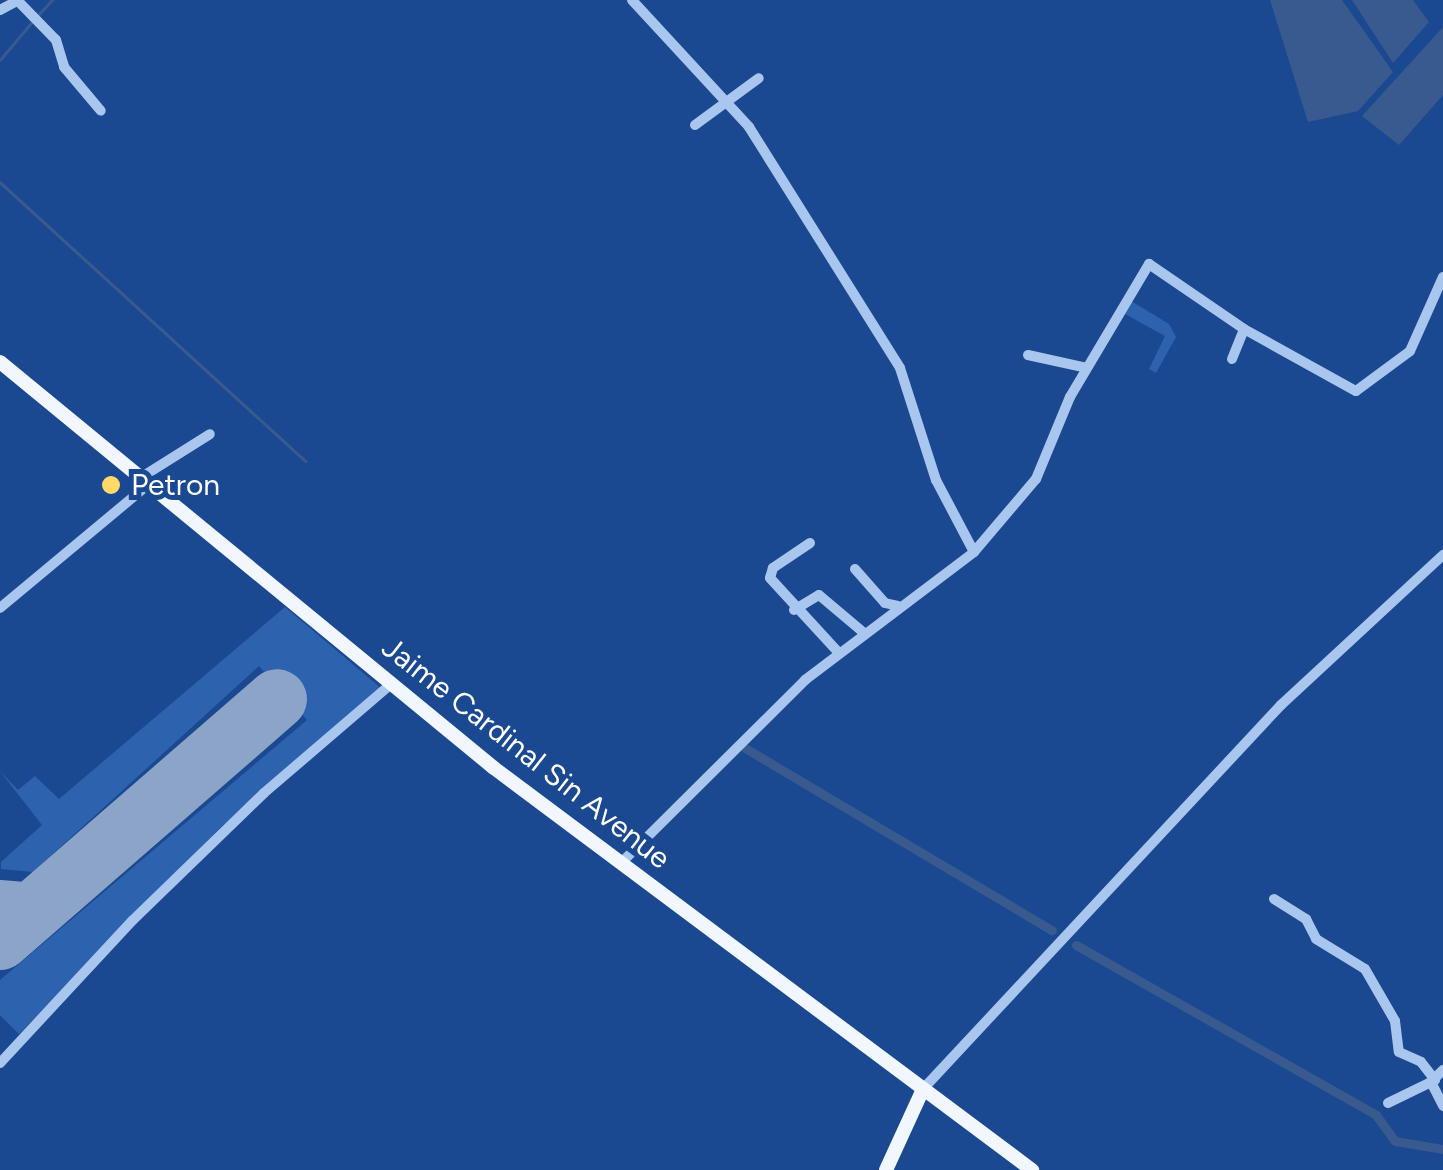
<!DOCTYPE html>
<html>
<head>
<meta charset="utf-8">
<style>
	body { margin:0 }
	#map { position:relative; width:1443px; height:1170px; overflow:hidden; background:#1a4991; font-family:Figtree,sans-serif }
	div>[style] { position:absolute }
	.green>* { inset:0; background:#2d62af }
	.water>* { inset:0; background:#395a8f }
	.stream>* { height:2.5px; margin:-1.25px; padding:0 1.25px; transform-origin:1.25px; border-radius:1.25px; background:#395a8f }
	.canal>* { height:9px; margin:-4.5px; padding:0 4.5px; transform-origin:4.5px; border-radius:4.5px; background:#395a8f }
	.taxiway>* { height:25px; margin:-12.5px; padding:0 12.5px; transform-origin:12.5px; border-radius:12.5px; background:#8ca4c8 }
	.runway>* { height:60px; margin:-30px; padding:0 30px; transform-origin:30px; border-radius:30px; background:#8ca4c8 }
	.minor>* { height:10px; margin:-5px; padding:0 5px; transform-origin:5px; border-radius:5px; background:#a9c6ef }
	.major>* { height:14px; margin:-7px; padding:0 7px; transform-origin:7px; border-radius:7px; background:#f1f6ff }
	.dots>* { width:28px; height:28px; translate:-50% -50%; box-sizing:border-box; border:5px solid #1a4991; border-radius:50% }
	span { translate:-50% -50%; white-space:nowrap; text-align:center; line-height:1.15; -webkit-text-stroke:10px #1a4991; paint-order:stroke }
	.poi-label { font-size:30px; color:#fff }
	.left { translate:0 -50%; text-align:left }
	.street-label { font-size:30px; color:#fff }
</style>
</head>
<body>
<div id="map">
	<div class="green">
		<i style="clip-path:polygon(1131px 301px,1169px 324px,1176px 337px,1156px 373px,1149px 369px,1165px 336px,1125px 314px)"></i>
		<i style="clip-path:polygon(285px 607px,382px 689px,221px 827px,19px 1034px,0 1015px,0 980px,307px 720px,259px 666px,33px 872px,1px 869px,1px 862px,42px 825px,0 771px,18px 790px,35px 776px,59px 799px)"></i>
	</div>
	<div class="water">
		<i style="clip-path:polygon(1270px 0,1342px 0,1393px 72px,1358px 111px,1308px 122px)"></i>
		<i style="clip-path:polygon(1352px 0,1413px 0,1429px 22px,1393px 63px)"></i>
		<i style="clip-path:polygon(1443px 27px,1443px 95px,1399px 145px,1362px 116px)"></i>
	</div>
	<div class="stream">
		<i style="left:38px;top:15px;width:21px;rotate:-47deg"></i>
		<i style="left:0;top:60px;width:48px;rotate:-50deg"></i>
		<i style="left:0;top:182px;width:414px;rotate:42.4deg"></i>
	</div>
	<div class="canal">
		<i style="left:745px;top:748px;width:357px;rotate:30.7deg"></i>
		<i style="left:1076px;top:945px;width:345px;rotate:29.5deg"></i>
		<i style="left:1376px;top:1115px;width:32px;rotate:54deg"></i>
		<i style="left:1395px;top:1141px;width:49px;rotate:9.5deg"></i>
	</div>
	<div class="taxiway">
		<i style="left:0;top:892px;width:38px;rotate:5deg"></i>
		<i style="left:38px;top:895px;width:35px;rotate:-25deg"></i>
		<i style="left:10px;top:895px;width:13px;rotate:58deg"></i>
		<i style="left:17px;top:906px;width:23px;rotate:100deg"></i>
	</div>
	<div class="runway">
		<i style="left:0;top:940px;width:367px;rotate:-41deg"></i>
	</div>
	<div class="minor">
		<i style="left:632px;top:0;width:173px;rotate:47.3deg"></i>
		<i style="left:749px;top:127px;width:284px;rotate:57.9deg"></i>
		<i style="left:900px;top:368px;width:118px;rotate:72.2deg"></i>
		<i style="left:936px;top:480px;width:81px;rotate:62.2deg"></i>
		<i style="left:18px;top:1px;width:54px;rotate:45.7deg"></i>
		<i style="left:56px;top:40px;width:28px;rotate:73deg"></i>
		<i style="left:64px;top:67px;width:57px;rotate:49.9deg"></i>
		<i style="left:0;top:10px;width:21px;rotate:-28deg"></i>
		<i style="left:695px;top:125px;width:79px;rotate:-36.3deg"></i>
		<i style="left:1028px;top:355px;width:60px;rotate:12.4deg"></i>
		<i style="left:1232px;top:359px;width:32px;rotate:-68deg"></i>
		<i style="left:137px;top:480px;width:86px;rotate:-32.2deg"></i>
		<i style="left:810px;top:543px;width:45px;rotate:146deg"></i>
		<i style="left:773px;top:568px;width:10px;rotate:107deg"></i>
		<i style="left:770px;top:578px;width:100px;rotate:47.4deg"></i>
		<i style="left:855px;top:569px;width:45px;rotate:48.6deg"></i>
		<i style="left:885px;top:603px;width:13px;rotate:13deg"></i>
		<i style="left:0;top:608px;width:189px;rotate:-39.8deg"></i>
		<i style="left:794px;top:610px;width:29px;rotate:-31deg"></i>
		<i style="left:819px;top:595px;width:57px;rotate:40.1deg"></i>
		<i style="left:621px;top:863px;width:260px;rotate:-44.8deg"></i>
		<i style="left:805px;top:680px;width:212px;rotate:-37.1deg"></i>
		<i style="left:974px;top:552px;width:96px;rotate:-49.7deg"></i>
		<i style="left:1036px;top:479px;width:89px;rotate:-67.5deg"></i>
		<i style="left:1070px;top:397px;width:155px;rotate:-59.3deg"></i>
		<i style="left:1149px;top:264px;width:115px;rotate:34.4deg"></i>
		<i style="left:1244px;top:329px;width:128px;rotate:29deg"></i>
		<i style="left:1356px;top:391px;width:67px;rotate:-36.5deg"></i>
		<i style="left:1410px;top:351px;width:81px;rotate:-66deg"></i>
		<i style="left:1274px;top:899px;width:38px;rotate:32deg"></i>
		<i style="left:1306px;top:919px;width:22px;rotate:63deg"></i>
		<i style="left:1316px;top:939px;width:57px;rotate:31.5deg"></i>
		<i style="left:1365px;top:969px;width:60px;rotate:60deg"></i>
		<i style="left:1395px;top:1021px;width:31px;rotate:83deg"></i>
		<i style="left:1399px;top:1052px;width:24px;rotate:24deg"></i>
		<i style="left:1421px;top:1062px;width:23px;rotate:52deg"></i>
		<i style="left:0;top:1063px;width:195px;rotate:-47.1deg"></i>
		<i style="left:133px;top:920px;width:182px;rotate:-44.1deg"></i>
		<i style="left:264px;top:793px;width:167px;rotate:-40.6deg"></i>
		<i style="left:1443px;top:1070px;width:17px;rotate:135deg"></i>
		<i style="left:1431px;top:1082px;width:27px;rotate:63deg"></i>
		<i style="left:923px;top:1089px;width:525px;rotate:-47.01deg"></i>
		<i style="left:1281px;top:705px;width:221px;rotate:-42.8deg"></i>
		<i style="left:1388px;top:1103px;width:48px;rotate:-26deg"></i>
	</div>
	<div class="major">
		<i style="left:0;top:362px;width:639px;rotate:39.42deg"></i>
		<i style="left:494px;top:768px;width:672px;rotate:36.77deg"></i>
		<i style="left:886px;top:1170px;width:89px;rotate:-65.4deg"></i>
	</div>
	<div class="dots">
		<i style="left:111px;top:485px;background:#ffda67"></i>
	</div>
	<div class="poi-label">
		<span class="left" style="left:131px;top:485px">Petron</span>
	</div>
	<div class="street-label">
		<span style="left:526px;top:753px;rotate:38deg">Jaime Cardinal Sin Avenue</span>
	</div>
</div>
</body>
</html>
